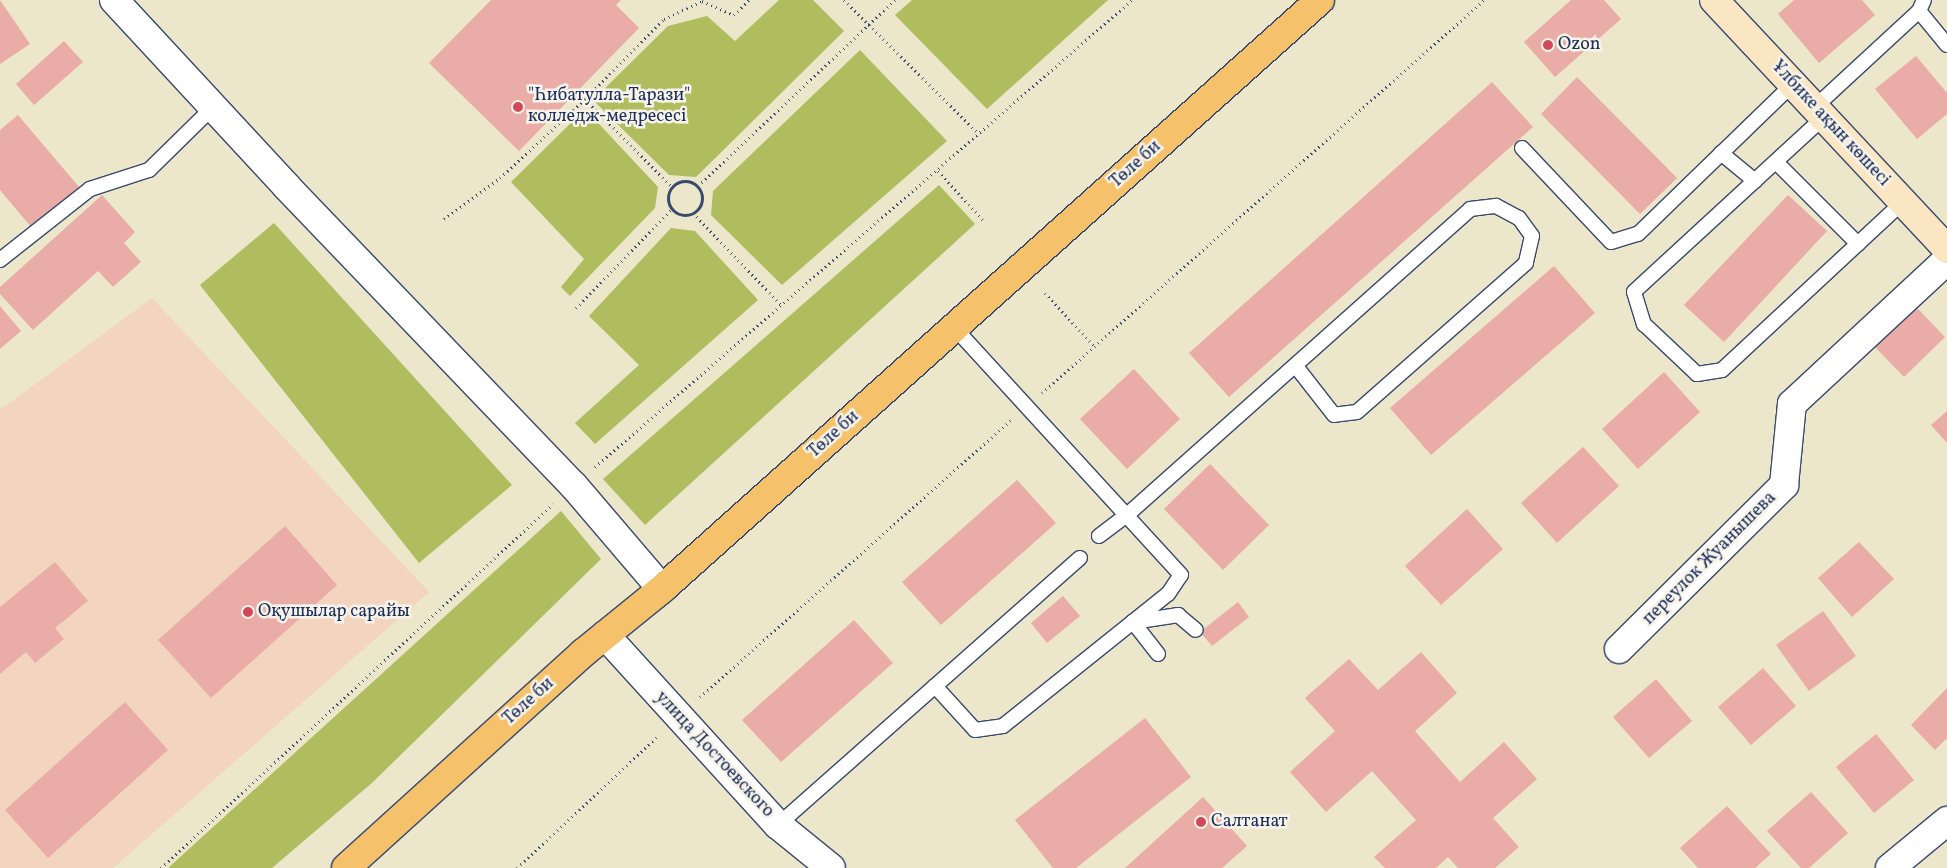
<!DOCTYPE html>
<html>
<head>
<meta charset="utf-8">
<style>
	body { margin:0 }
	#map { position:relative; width:1947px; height:868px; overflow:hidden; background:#ece6ca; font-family:Vollkorn,serif }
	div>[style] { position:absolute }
	.built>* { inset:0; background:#f3d4be }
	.green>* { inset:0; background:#afbd5f }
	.building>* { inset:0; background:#e9aca7 }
	.path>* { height:3px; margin-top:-1.5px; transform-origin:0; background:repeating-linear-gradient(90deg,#3a4a6e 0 1px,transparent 0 5px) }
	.path>.ring { margin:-1.5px; padding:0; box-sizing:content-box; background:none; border:3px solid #3a4a6e; border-radius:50% }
	.roads { filter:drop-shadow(1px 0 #3a4a6e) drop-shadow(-1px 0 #3a4a6e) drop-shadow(0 1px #3a4a6e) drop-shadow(0 -1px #3a4a6e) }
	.lane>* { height:14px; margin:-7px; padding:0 7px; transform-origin:7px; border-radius:7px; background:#fff }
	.street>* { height:28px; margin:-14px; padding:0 14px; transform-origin:14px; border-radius:14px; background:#fff }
	.secondary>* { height:28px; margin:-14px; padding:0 14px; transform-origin:14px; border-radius:14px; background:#fbe6c4 }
	.primary>* { height:28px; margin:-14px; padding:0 14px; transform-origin:14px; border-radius:14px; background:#f5c16b }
	.dots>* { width:14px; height:14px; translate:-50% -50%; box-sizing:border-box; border:2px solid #f7f3e8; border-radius:50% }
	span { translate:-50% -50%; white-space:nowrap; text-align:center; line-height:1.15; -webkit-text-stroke:5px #f7f3e8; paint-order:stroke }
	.poi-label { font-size:18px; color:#1b2f5e }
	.left { translate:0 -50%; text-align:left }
	.street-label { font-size:18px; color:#1b2f5e }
</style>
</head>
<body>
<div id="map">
	<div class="built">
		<i style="clip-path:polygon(152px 298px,429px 592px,113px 868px,0 868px,0 410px)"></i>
	</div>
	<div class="green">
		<i style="clip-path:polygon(779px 0,813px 0,844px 31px,696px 177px,669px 175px,593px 100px,668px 26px,707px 16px,735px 41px)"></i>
		<i style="clip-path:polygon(912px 0,1108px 0,987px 109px,895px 15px)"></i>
		<i style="clip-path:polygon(860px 50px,947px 141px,782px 285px,711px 215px,713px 191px)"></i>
		<i style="clip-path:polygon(585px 109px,658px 187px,655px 208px,570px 296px,561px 287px,584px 259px,511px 182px)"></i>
		<i style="clip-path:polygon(939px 185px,975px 224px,645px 525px,603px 479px)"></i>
		<i style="clip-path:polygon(274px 223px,512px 485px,419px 563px,200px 285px)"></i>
		<i style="clip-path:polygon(671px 228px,695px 231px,758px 300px,595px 444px,575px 423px,639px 365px,589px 316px)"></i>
		<i style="clip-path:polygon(561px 511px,601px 559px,373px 782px,272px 868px,168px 868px)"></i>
	</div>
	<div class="building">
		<i style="clip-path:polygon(0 0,30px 44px,0 64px)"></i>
		<i style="clip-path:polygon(491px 0,621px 0,616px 5px,639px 28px,519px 151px,429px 63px)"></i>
		<i style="clip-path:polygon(1571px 0,1604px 0,1621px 19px,1555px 77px,1524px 42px)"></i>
		<i style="clip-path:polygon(1794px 0,1862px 0,1875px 15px,1819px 63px,1778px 14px)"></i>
		<i style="clip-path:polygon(64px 41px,83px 62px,34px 105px,16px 84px)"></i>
		<i style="clip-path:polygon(1916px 56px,1947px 93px,1947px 114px,1917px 139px,1875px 89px)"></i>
		<i style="clip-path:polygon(1577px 77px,1677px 178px,1640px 214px,1541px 114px)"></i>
		<i style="clip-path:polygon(1492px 82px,1533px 127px,1229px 397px,1189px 353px)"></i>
		<i style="clip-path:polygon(18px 115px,79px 187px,31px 227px,0 190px,0 130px)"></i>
		<i style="clip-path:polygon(102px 195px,135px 232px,124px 243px,141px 262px,113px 287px,98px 271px,33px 330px,0 294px,0 287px)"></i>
		<i style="clip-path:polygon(1788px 195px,1827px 231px,1724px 342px,1684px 305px)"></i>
		<i style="clip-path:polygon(1554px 266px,1595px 313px,1431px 455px,1390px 408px)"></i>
		<i style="clip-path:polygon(0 306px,21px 331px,0 349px)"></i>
		<i style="clip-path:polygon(1916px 307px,1945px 337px,1904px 377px,1875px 347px)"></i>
		<i style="clip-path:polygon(1134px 369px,1180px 419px,1127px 469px,1080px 419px)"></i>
		<i style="clip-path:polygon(1664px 372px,1700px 412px,1638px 469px,1602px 429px)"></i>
		<i style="clip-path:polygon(1947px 411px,1947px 443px,1931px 425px)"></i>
		<i style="clip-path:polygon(1583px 447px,1619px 486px,1557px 543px,1521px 503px)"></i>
		<i style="clip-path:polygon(1210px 464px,1269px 525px,1223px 570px,1164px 509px)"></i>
		<i style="clip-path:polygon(1017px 480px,1056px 523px,941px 625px,902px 582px)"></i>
		<i style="clip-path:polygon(1467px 509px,1503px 549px,1441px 605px,1405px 566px)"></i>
		<i style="clip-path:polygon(285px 526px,337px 585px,211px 698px,158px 640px)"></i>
		<i style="clip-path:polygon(1859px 542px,1894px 579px,1852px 617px,1818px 578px)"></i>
		<i style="clip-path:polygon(55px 562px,88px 601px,55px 628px,64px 639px,35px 663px,26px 652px,0 674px,0 607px)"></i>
		<i style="clip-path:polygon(1063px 596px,1080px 616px,1047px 643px,1031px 623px)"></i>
		<i style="clip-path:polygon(1238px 602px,1249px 617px,1212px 646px,1200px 632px)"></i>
		<i style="clip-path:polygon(1823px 611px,1856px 656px,1809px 691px,1776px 645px)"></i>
		<i style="clip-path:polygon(854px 620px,893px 663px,781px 762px,742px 720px)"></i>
		<i style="clip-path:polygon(1421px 652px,1457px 693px,1415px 731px,1460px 782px,1504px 742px,1537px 779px,1493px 818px,1519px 847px,1495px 868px,1458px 868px,1448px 857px,1436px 868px,1385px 868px,1374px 857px,1416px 820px,1372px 771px,1326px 812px,1290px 772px,1335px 731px,1305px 698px,1349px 659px,1378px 690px)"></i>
		<i style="clip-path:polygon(1763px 668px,1796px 706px,1751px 745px,1718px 707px)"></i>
		<i style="clip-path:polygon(1656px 679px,1692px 721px,1649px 758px,1613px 717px)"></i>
		<i style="clip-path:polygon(1947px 688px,1947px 738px,1935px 750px,1911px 725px)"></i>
		<i style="clip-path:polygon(125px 702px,168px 750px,48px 858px,5px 810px)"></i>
		<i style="clip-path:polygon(1145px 718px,1191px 777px,1076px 868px,1053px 868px,1015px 820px)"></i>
		<i style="clip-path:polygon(1876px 734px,1914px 780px,1874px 813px,1836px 767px)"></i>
		<i style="clip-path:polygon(1811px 792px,1848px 833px,1809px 868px,1801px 868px,1767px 831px)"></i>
		<i style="clip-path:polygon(1203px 797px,1247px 846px,1222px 868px,1125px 868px)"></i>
		<i style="clip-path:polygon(1727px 806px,1771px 854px,1755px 868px,1698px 868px,1680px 848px)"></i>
	</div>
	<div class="path">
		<i style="left:844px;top:0;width:190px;rotate:44.8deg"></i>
		<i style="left:585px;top:99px;width:124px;rotate:45.3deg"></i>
		<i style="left:938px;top:171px;width:67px;rotate:47.4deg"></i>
		<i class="ring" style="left:668px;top:181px;width:31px;height:31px"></i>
		<i style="left:698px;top:186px;width:271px;rotate:-43.4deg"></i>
		<i style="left:693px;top:213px;width:130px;rotate:46.2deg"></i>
		<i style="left:444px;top:219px;width:69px;rotate:-36.2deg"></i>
		<i style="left:500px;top:178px;width:116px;rotate:-42.9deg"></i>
		<i style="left:585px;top:99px;width:112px;rotate:-45.4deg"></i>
		<i style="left:664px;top:19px;width:42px;rotate:-25.3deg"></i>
		<i style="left:702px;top:1px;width:35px;rotate:24deg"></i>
		<i style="left:734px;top:15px;width:21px;rotate:-45deg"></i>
		<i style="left:1045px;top:293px;width:74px;rotate:47.2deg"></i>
		<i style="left:576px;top:308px;width:138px;rotate:-45.9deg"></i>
		<i style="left:1042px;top:393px;width:591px;rotate:-41.64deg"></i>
		<i style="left:595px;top:467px;width:712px;rotate:-41.01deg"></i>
		<i style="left:700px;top:697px;width:416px;rotate:-41.7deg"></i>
		<i style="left:161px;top:868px;width:535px;rotate:-42.88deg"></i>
		<i style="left:517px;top:868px;width:195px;rotate:-43.1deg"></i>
	</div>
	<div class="roads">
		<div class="lane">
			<i style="left:1919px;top:11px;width:44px;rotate:50.5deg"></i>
			<i style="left:1815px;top:107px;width:142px;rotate:-42.7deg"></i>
			<i style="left:1919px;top:11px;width:12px;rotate:-66deg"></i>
			<i style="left:1824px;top:117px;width:258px;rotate:137.4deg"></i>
			<i style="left:1634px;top:292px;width:34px;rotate:73deg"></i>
			<i style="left:1644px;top:324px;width:73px;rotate:43.3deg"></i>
			<i style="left:1697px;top:374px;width:25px;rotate:-9deg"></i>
			<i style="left:1722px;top:370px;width:247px;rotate:-42.9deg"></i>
			<i style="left:1522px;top:148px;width:129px;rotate:46.6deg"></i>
			<i style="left:1611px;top:242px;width:28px;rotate:-17deg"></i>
			<i style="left:1638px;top:234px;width:216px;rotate:-44.1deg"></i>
			<i style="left:1721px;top:153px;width:44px;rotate:39.5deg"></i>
			<i style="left:1776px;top:162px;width:116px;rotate:45deg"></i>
			<i style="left:0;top:260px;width:115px;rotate:-38.3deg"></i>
			<i style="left:90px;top:189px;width:62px;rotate:-17.9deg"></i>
			<i style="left:149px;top:170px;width:90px;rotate:-44.5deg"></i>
			<i style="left:1099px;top:536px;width:35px;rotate:-37deg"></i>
			<i style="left:1127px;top:515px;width:460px;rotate:-41.7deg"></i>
			<i style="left:1470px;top:209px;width:26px;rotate:-7deg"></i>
			<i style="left:1496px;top:206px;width:26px;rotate:28deg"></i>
			<i style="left:1519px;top:218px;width:22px;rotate:54deg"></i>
			<i style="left:1532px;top:236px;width:28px;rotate:103deg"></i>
			<i style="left:1526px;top:263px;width:225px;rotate:138.6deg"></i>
			<i style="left:1357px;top:412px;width:23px;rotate:173deg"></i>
			<i style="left:1334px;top:415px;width:63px;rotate:-128deg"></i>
			<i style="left:1158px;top:654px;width:41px;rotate:-128deg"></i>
			<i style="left:1133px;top:622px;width:46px;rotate:-8.8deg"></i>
			<i style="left:1178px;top:615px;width:23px;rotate:40deg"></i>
			<i style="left:935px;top:686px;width:59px;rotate:47.7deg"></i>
			<i style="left:975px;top:730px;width:28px;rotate:-8deg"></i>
			<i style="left:1003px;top:726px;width:211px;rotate:-38.7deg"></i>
			<i style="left:1168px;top:594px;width:23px;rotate:-56deg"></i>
			<i style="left:1181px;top:575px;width:336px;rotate:-132.5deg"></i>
			<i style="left:778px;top:825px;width:403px;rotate:-41.5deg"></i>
		</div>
		<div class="street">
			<i style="left:114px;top:0;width:255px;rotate:47.2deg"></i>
			<i style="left:287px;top:187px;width:414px;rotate:46.2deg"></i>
			<i style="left:574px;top:486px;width:135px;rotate:49.5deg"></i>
			<i style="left:605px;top:635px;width:257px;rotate:47.7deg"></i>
			<i style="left:778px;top:825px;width:68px;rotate:39.1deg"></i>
			<i style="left:1619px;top:649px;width:233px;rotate:-44.8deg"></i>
			<i style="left:1784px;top:485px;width:81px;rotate:-84.4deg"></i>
			<i style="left:1792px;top:404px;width:212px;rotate:-42.9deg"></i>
			<i style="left:1890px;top:868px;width:74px;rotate:-39.5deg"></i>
		</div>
		<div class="secondary">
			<i style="left:1714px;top:0;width:341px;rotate:46.9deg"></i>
		</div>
		<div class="primary">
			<i style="left:346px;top:868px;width:320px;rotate:-42.2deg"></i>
			<i style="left:583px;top:653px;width:102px;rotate:-39deg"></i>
			<i style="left:662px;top:589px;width:883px;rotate:-41.83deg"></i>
		</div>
	</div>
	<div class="dots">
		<i style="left:1548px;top:45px;background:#d1495b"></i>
		<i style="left:518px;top:107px;background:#d1495b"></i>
		<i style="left:248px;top:612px;background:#d1495b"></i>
		<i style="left:1201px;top:822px;background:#d1495b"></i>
	</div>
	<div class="poi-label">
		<span class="left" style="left:1558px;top:45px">Ozon</span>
		<span class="left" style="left:528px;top:107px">"Һибатулла-Тарази"<br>колледж-медресесі</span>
		<span class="left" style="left:258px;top:612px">Оқушылар сарайы</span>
		<span class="left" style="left:1211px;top:822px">Салтанат</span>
	</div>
	<div class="street-label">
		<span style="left:1830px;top:124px;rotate:47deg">Ұлбике ақын көшесі</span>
		<span style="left:1136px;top:165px;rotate:-42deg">Төле би</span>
		<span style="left:834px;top:435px;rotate:-42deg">Төле би</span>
		<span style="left:1710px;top:559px;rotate:-45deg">переулок Жуанышева</span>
		<span style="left:529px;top:702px;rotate:-42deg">Төле би</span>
		<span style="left:714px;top:755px;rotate:47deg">улица Достоевского</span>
	</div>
</div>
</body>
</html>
